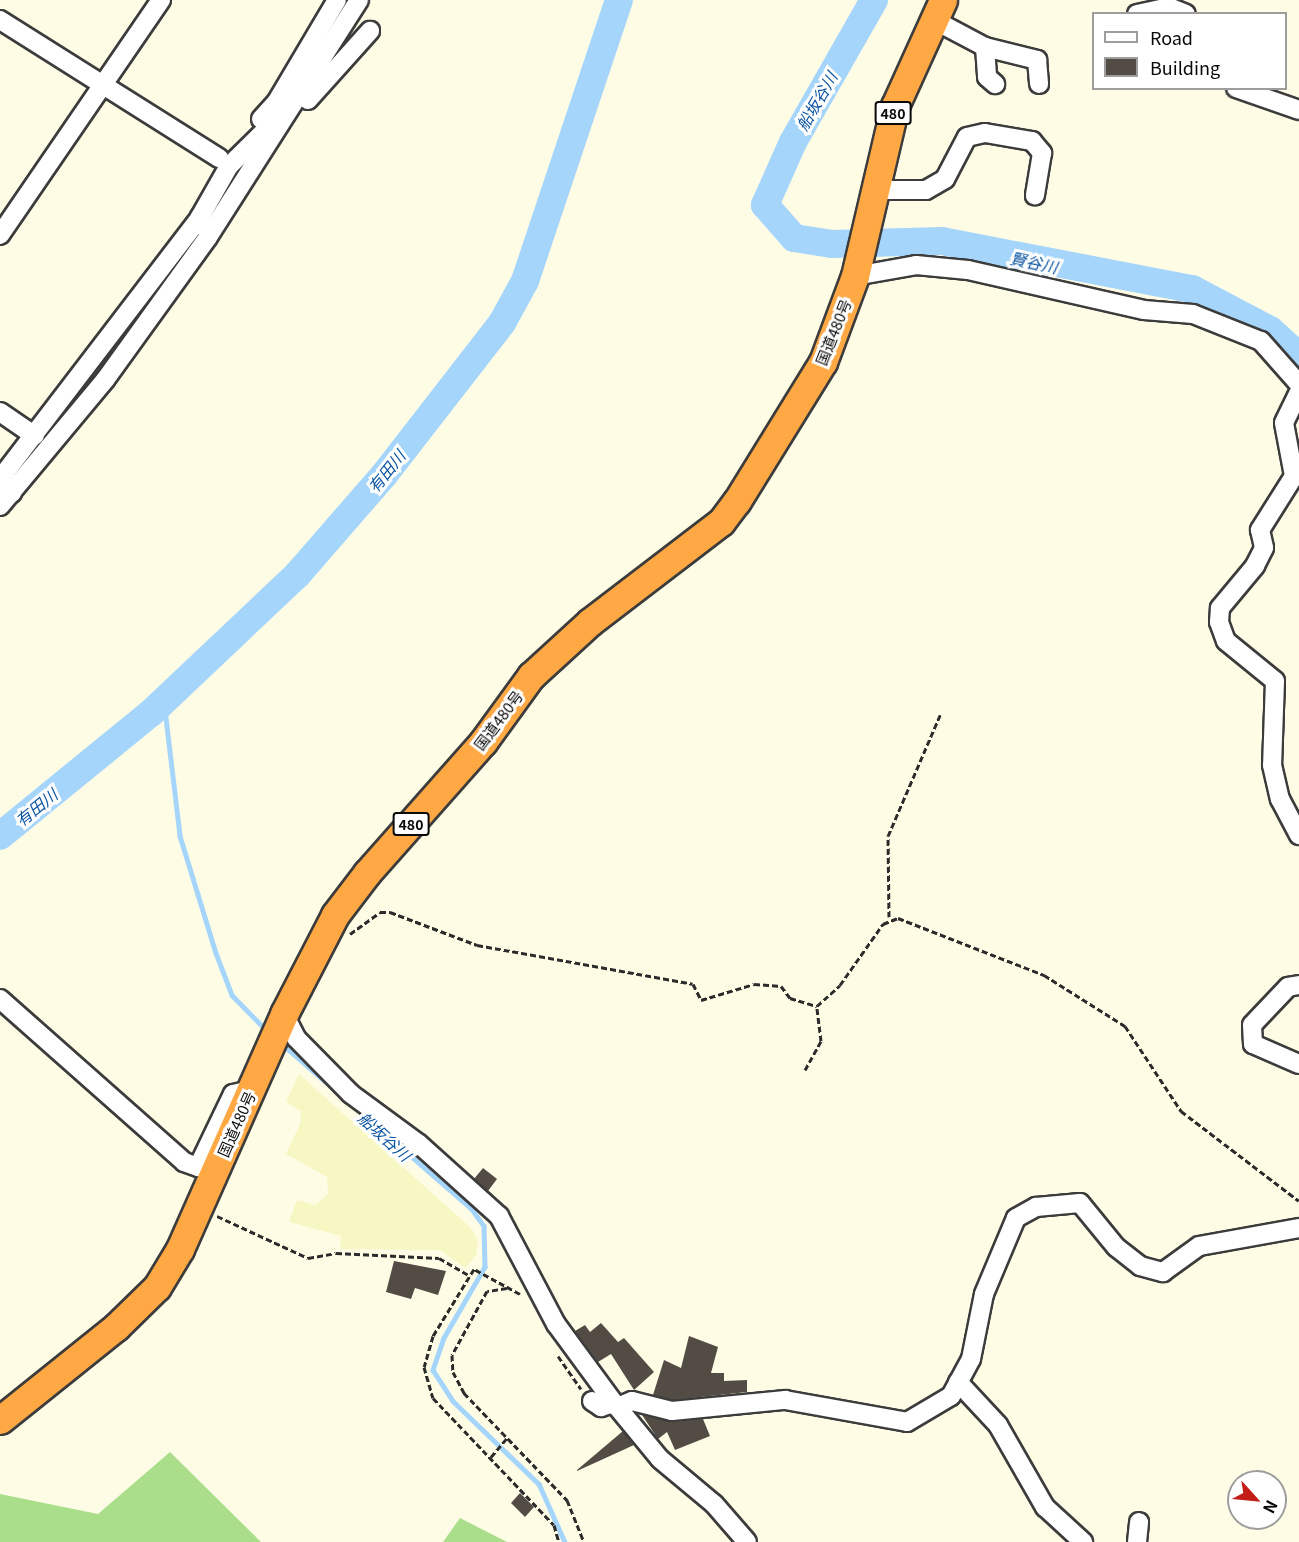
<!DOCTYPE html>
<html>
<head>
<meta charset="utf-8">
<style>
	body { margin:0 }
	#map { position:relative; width:1299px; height:1542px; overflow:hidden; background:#fffce6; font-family:Georgia,"Noto Sans JP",serif }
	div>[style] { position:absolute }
	.farmland>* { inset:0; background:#f7f7c4 }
	.forest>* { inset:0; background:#aade8b }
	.stream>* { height:4.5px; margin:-2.25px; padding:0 2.25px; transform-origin:2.25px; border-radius:2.25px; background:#a6d5fb }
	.river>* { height:28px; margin:-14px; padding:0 14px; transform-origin:14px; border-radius:14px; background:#a6d5fb }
	.building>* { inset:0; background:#534c45 }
	.path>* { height:3px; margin-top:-1.5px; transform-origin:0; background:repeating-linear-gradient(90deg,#2b2b2b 0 6px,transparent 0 9px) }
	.roads { filter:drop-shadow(2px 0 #3c3c3c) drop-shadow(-2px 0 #3c3c3c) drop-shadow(0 2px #3c3c3c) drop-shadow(0 -2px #3c3c3c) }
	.minor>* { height:18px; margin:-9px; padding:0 9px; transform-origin:9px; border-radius:9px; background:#fff }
	.highway>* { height:27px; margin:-13.5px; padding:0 13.5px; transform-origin:13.5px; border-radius:13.5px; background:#ffa844 }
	span { translate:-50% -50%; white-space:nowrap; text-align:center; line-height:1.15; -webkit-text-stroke:6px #fff; paint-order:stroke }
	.shield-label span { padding:2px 4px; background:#fff; border:2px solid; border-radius:4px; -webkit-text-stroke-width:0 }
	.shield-label { font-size:14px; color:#090909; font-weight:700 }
	.street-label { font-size:15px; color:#090909 }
	.water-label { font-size:16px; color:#0b55a3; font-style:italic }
	.legend { position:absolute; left:1092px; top:12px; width:195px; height:78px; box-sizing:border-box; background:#fff; border:2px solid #9d9d9d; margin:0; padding:8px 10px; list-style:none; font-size:18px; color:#090909 }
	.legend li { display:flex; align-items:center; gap:12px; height:30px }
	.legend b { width:30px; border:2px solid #9d9d9d }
	.north { position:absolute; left:1227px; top:1470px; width:60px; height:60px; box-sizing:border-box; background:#fff; border:2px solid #9d9d9d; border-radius:50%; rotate:117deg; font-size:16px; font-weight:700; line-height:24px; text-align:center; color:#090909 }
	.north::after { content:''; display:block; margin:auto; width:21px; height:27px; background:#c31d18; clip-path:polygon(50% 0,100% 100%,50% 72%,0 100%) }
</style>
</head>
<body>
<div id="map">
	<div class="farmland">
		<i style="clip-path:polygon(299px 1074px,471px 1228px,478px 1241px,476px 1256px,465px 1268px,440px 1250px,340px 1249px,341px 1236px,289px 1222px,297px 1200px,315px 1205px,328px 1194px,327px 1177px,286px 1154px,300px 1124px,301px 1111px,286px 1102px)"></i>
	</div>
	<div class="forest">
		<i style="clip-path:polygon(170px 1452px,261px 1542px,0 1542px,0 1494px,98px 1514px)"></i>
		<i style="clip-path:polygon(460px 1518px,507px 1542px,443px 1542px)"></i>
	</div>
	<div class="stream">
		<i style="left:164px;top:701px;width:136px;rotate:83.2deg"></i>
		<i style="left:180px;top:836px;width:122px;rotate:72.9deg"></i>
		<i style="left:216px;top:953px;width:45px;rotate:69.1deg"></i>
		<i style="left:232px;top:995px;width:52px;rotate:45.8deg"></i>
		<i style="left:281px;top:1043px;width:252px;rotate:41deg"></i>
		<i style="left:471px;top:1208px;width:22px;rotate:54deg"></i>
		<i style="left:484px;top:1226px;width:41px;rotate:88.6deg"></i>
		<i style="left:485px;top:1267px;width:82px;rotate:120deg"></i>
		<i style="left:444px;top:1338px;width:34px;rotate:109deg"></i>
		<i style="left:433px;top:1370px;width:37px;rotate:57deg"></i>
		<i style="left:453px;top:1401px;width:120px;rotate:44deg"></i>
		<i style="left:539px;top:1484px;width:64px;rotate:65.9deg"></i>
	</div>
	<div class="river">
		<i style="left:874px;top:0;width:163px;rotate:119.7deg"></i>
		<i style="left:793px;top:142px;width:69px;rotate:114deg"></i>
		<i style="left:765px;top:205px;width:44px;rotate:48.7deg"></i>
		<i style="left:794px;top:238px;width:38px;rotate:9deg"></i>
		<i style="left:832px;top:244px;width:110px;rotate:-1.6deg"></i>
		<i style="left:942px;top:241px;width:255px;rotate:10.9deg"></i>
		<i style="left:1192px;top:289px;width:88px;rotate:27.7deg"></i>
		<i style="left:1270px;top:330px;width:39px;rotate:42deg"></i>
		<i style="left:0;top:836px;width:195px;rotate:-39.2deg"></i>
		<i style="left:151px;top:713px;width:201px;rotate:-43.4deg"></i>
		<i style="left:297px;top:575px;width:133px;rotate:-49deg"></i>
		<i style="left:384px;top:475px;width:192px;rotate:-52.2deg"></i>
		<i style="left:502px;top:323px;width:48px;rotate:-61.3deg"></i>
		<i style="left:525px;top:281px;width:296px;rotate:-71.5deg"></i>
	</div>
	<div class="building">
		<i style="clip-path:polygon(483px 1168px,497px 1179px,488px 1191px,474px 1179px)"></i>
		<i style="clip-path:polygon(394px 1261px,446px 1271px,438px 1295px,415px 1288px,411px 1299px,386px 1292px)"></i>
		<i style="clip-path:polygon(601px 1323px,618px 1342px,624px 1338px,654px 1372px,634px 1390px,611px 1354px,598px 1362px,575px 1331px,585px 1325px,590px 1332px)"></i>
		<i style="clip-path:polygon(689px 1336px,718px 1347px,711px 1373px,724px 1373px,724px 1381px,747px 1380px,747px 1392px,673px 1400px,653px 1395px,664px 1360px,681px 1368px)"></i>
		<i style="clip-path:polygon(642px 1415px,673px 1422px,703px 1419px,710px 1436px,675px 1450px,667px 1432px,658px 1439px)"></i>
		<i style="clip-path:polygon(623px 1431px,634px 1445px,577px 1471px,577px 1470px)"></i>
		<i style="clip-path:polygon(520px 1493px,534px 1507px,525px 1517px,511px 1503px)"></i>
	</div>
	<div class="path">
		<i style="left:889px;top:917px;width:81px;rotate:-90.7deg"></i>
		<i style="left:888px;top:836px;width:132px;rotate:-66.7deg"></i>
		<i style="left:350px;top:934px;width:37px;rotate:-36deg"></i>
		<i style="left:380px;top:912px;width:10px"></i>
		<i style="left:390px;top:912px;width:93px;rotate:20.8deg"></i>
		<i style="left:477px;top:945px;width:219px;rotate:10.2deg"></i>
		<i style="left:693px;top:984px;width:18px;rotate:63deg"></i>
		<i style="left:701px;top:1000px;width:55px;rotate:-16.8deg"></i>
		<i style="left:754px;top:984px;width:27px;rotate:4deg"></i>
		<i style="left:781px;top:986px;width:15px;rotate:53deg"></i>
		<i style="left:790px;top:998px;width:28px;rotate:17deg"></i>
		<i style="left:805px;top:1070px;width:33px;rotate:-61deg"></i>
		<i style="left:821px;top:1041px;width:35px;rotate:-97deg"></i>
		<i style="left:817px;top:1006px;width:31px;rotate:-42deg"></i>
		<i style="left:840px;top:985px;width:75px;rotate:-54.8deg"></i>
		<i style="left:883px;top:924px;width:16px;rotate:-22deg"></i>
		<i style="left:898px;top:918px;width:157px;rotate:21.3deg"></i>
		<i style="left:1044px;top:975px;width:96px;rotate:32.2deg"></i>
		<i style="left:1125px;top:1026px;width:102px;rotate:56.6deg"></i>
		<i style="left:1181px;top:1111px;width:148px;rotate:37.3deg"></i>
		<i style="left:217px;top:1216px;width:100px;rotate:24.8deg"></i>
		<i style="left:308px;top:1258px;width:28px;rotate:-10deg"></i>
		<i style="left:336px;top:1253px;width:103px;rotate:2.8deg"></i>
		<i style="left:439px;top:1258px;width:36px;rotate:30deg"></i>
		<i style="left:507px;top:1288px;width:20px;rotate:171deg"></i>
		<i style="left:487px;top:1291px;width:73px;rotate:118.7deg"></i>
		<i style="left:452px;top:1355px;width:17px;rotate:87deg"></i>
		<i style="left:453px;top:1372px;width:24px;rotate:62deg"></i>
		<i style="left:464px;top:1393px;width:149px;rotate:46.1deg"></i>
		<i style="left:567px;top:1500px;width:45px;rotate:68deg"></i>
		<i style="left:520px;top:1294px;width:52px;rotate:-151.5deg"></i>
		<i style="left:474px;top:1269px;width:79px;rotate:121.5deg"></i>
		<i style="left:433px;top:1336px;width:32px;rotate:106deg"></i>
		<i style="left:424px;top:1367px;width:32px;rotate:74deg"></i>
		<i style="left:433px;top:1398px;width:175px;rotate:46.4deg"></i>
		<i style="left:554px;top:1525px;width:18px;rotate:74deg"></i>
		<i style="left:558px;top:1356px;width:40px;rotate:55.1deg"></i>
		<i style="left:491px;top:1457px;width:25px;rotate:-50deg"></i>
	</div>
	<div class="roads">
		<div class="minor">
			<i style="left:1137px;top:14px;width:33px;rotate:-12deg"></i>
			<i style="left:1169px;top:7px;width:18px;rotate:22deg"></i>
			<i style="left:0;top:20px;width:259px;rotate:32.2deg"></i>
			<i style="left:934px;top:20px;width:58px;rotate:27.9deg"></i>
			<i style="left:985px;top:47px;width:30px;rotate:86deg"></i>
			<i style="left:987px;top:77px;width:11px;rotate:41deg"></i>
			<i style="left:985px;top:47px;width:54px;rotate:14deg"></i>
			<i style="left:1037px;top:60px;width:24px;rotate:85deg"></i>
			<i style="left:1236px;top:88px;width:67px;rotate:19.2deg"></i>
			<i style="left:308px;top:100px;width:93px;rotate:-48.1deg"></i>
			<i style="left:261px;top:119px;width:24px;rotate:-48deg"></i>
			<i style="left:277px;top:101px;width:117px;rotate:-59.3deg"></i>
			<i style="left:877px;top:190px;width:49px"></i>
			<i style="left:926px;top:190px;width:22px;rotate:-30deg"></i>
			<i style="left:945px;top:179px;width:47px;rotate:-62.4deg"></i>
			<i style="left:967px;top:137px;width:18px;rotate:-13deg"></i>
			<i style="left:985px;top:133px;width:48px;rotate:9.7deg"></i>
			<i style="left:1032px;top:141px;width:16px;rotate:50deg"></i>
			<i style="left:1042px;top:153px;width:43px;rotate:99.5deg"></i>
			<i style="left:204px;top:227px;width:11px;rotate:-112deg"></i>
			<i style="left:200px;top:217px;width:59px;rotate:-60.4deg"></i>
			<i style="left:229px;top:166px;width:76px;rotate:-44.5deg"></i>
			<i style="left:0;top:235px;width:285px;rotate:-55.6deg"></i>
			<i style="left:855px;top:276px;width:62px;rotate:-10.2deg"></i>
			<i style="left:916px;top:265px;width:52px;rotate:5.5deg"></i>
			<i style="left:968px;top:270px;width:180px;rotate:12.8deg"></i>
			<i style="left:1144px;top:310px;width:49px;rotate:4.7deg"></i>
			<i style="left:1193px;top:314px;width:73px;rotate:21.7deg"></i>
			<i style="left:1261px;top:341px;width:57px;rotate:48.5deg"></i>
			<i style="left:1299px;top:392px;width:34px;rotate:116deg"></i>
			<i style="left:1284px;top:423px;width:54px;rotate:79.3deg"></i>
			<i style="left:1294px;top:476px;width:64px;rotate:122.2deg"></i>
			<i style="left:1260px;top:530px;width:18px;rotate:77deg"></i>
			<i style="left:1264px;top:548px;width:20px;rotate:117deg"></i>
			<i style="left:1255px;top:566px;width:55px;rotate:129.8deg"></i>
			<i style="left:1220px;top:608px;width:14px;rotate:94deg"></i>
			<i style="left:1219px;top:622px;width:20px;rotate:70deg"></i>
			<i style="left:1226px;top:641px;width:63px;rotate:39.2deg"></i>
			<i style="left:1275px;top:681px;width:84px;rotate:92deg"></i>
			<i style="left:1272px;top:765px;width:35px;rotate:77deg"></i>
			<i style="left:1280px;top:799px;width:41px;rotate:62.2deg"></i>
			<i style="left:0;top:412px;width:42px;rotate:34.4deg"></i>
			<i style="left:12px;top:493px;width:18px;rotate:-131deg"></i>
			<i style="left:0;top:479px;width:330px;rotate:-52.6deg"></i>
			<i style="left:0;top:506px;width:164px;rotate:-50.2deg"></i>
			<i style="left:105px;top:380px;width:176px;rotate:-54.2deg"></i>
			<i style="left:208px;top:237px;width:281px;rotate:-57.5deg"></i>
			<i style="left:1299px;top:985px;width:11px;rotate:170deg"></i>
			<i style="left:1288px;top:987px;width:52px;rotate:133.5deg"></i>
			<i style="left:1252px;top:1025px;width:19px;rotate:87deg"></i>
			<i style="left:1253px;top:1044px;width:50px;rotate:23.5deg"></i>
			<i style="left:0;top:999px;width:246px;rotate:41.5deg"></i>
			<i style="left:184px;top:1162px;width:15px;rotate:20deg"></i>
			<i style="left:198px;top:1167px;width:81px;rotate:-64.4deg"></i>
			<i style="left:233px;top:1094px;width:18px;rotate:-13deg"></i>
			<i style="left:284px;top:1014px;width:27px;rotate:63deg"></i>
			<i style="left:296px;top:1038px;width:78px;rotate:45.5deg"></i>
			<i style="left:351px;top:1094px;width:84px;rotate:36.3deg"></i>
			<i style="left:419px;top:1144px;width:108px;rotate:42deg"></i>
			<i style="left:499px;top:1216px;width:122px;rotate:62.2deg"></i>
			<i style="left:556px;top:1324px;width:98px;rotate:53.7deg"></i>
			<i style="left:614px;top:1403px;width:72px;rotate:50.6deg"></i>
			<i style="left:660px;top:1459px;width:70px;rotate:39.8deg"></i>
			<i style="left:714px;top:1504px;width:50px;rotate:49deg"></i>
			<i style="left:958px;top:1382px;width:59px;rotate:47.1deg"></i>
			<i style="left:998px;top:1425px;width:95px;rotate:60.2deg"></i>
			<i style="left:1045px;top:1507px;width:52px;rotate:42.6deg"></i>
			<i style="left:592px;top:1401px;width:11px;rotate:34deg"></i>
			<i style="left:601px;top:1407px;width:14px;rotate:-17deg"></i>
			<i style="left:617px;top:1407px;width:16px;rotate:-22deg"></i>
			<i style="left:632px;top:1401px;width:41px;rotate:14deg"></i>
			<i style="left:672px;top:1411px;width:114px;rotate:-5.6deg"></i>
			<i style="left:785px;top:1400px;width:124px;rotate:10.2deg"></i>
			<i style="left:907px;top:1422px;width:51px;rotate:-30.6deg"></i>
			<i style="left:951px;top:1396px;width:42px;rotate:-61.6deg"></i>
			<i style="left:971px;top:1359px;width:66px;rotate:-78.7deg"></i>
			<i style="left:984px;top:1294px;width:82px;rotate:-67.2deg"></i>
			<i style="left:1016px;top:1218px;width:23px;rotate:-29deg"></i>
			<i style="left:1036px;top:1207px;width:44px;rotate:-5.2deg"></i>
			<i style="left:1080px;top:1203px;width:57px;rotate:50.7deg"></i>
			<i style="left:1116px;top:1247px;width:31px;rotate:38deg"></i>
			<i style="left:1140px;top:1266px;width:24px;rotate:15deg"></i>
			<i style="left:1163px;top:1272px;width:44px;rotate:-35.8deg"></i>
			<i style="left:1199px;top:1246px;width:102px;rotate:-10.2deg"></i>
			<i style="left:1137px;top:1542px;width:20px;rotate:-84deg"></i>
		</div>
		<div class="highway">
			<i style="left:0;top:1420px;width:149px;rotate:-38.7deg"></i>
			<i style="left:116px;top:1327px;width:57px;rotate:-44.3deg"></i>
			<i style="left:157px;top:1287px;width:44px;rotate:-58.8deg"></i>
			<i style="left:180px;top:1249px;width:257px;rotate:-66.1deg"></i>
			<i style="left:284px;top:1014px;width:111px;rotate:-62.7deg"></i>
			<i style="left:335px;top:915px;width:53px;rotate:-52.7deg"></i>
			<i style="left:367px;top:873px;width:175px;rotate:-48.5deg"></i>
			<i style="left:483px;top:742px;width:82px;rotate:-54deg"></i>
			<i style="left:531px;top:676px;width:80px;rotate:-42.5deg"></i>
			<i style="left:590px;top:622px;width:165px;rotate:-37.4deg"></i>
			<i style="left:721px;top:522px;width:26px;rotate:-53deg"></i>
			<i style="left:737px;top:501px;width:163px;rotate:-58.3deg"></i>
			<i style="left:823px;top:362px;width:92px;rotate:-69.6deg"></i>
			<i style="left:855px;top:276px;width:175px;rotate:-76.8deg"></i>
			<i style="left:895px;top:106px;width:116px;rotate:-65.6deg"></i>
		</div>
	</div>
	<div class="shield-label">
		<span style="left:893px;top:113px">480</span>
		<span style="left:411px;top:824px">480</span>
	</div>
	<div class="street-label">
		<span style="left:833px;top:332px;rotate:-68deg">国道480号</span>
		<span style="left:498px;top:720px;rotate:-53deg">国道480号</span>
		<span style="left:236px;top:1124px;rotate:-66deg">国道480号</span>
	</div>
	<div class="water-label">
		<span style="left:816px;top:101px;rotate:-60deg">船坂谷川</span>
		<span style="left:1034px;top:262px;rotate:12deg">賢谷川</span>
		<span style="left:386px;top:471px;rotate:-51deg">有田川</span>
		<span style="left:36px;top:807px;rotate:-39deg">有田川</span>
		<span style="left:385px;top:1136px;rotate:42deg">船坂谷川</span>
	</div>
	<ul class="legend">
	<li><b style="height:8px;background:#fff"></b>Road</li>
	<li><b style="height:16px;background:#534c45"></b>Building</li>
	</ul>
	<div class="north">N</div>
</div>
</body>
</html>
